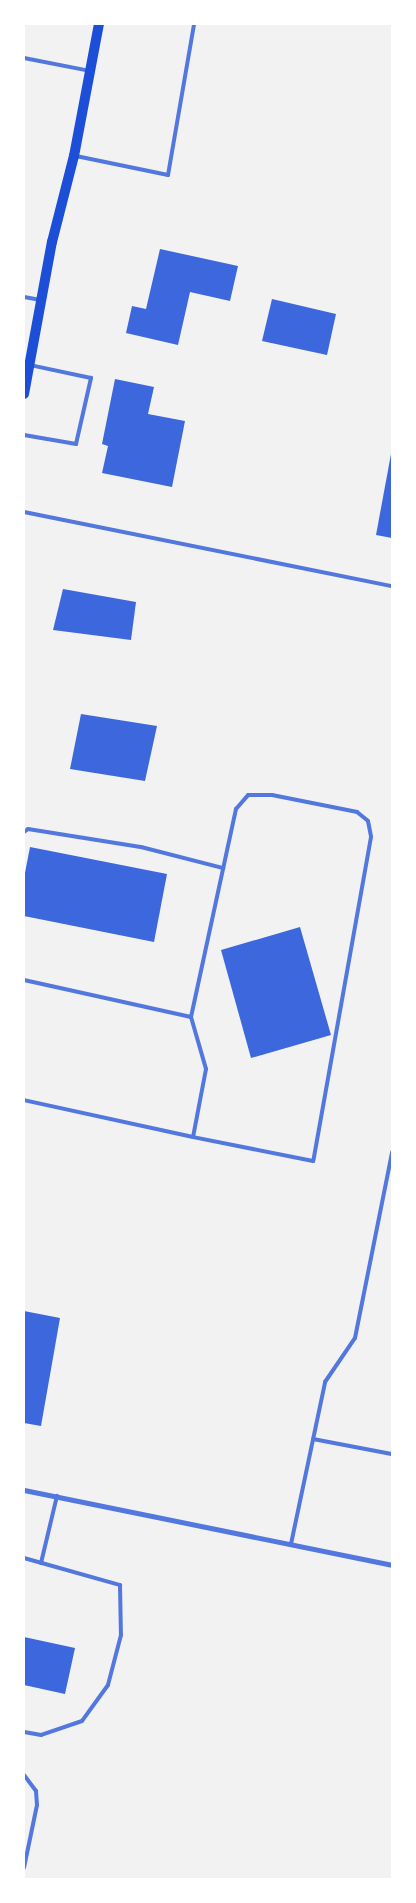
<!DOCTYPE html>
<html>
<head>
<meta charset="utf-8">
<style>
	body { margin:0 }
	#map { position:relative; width:416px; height:1903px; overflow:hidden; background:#f2f2f2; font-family:"Exo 2",sans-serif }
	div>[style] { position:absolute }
	.building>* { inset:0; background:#3d67dc }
	.service>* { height:4px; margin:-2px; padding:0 2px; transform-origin:2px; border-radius:2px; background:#5277de }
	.minor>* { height:5px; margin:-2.5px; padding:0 2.5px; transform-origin:2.5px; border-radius:2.5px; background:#5277de }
	.secondary>* { height:10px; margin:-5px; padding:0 5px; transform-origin:5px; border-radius:5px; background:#1d4ed8 }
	span { translate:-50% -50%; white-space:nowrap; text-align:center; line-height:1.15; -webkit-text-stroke:4.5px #fff; paint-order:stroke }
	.frame { position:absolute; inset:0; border:25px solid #fff; pointer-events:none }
</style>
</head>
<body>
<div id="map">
	<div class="building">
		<i style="clip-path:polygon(160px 249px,238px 266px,230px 301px,190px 292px,178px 345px,126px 333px,132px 306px,146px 309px)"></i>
		<i style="clip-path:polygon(272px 299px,336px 314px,327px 355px,262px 341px)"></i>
		<i style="clip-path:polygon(115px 379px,154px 387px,148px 414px,185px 421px,172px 487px,102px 473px,108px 446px,102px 444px)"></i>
		<i style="clip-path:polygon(391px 454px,392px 454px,392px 538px,376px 535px)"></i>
		<i style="clip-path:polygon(63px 589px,136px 602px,131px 640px,53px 630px)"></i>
		<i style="clip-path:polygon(81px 714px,157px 726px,145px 781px,70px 769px)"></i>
		<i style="clip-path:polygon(30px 847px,167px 874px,154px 942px,24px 916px,24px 878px)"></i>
		<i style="clip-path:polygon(300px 927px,331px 1035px,251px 1058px,221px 950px)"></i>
		<i style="clip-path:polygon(24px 1311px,60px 1318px,41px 1426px,24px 1423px)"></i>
		<i style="clip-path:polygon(24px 1637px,75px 1648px,65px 1694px,24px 1685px)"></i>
	</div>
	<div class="service">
		<i style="left:24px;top:58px;width:67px;rotate:11.1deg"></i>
		<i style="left:76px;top:156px;width:94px;rotate:11.7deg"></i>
		<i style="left:168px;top:175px;width:153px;rotate:-80.2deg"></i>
		<i style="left:24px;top:297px;width:17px;rotate:10deg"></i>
		<i style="left:24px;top:435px;width:53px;rotate:9.8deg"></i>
		<i style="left:76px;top:444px;width:68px;rotate:-77.2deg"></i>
		<i style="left:91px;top:378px;width:62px;rotate:-168deg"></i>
		<i style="left:24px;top:512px;width:375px;rotate:11.4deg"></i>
		<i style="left:24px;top:832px;width:5px;rotate:-37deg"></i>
		<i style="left:28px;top:829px;width:114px;rotate:9.1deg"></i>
		<i style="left:141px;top:847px;width:85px;rotate:14.4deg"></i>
		<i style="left:24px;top:980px;width:171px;rotate:12.5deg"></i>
		<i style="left:191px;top:1017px;width:54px;rotate:73.9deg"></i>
		<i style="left:206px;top:1069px;width:69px;rotate:100.8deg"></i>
		<i style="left:193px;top:1137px;width:173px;rotate:-167.7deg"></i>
		<i style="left:191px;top:1017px;width:213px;rotate:-77.8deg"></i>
		<i style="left:236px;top:809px;width:18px;rotate:-49deg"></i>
		<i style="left:248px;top:795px;width:24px"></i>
		<i style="left:272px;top:795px;width:87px;rotate:11.3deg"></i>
		<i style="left:357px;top:812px;width:14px;rotate:39deg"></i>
		<i style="left:368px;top:821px;width:16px;rotate:79deg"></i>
		<i style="left:371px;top:837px;width:329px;rotate:100.1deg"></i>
		<i style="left:313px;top:1161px;width:122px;rotate:-168.7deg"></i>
		<i style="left:313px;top:1439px;width:80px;rotate:10.8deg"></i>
		<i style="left:291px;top:1544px;width:166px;rotate:-78.1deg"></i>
		<i style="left:325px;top:1382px;width:53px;rotate:-55.7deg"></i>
		<i style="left:355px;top:1338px;width:190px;rotate:-78.7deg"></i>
		<i style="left:24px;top:1558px;width:100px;rotate:15.7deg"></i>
		<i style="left:120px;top:1585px;width:50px;rotate:88.9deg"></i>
		<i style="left:121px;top:1635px;width:52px;rotate:104.6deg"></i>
		<i style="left:108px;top:1685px;width:44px;rotate:125.8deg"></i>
		<i style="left:82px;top:1721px;width:43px;rotate:161.1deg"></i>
		<i style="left:41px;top:1735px;width:17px;rotate:-170deg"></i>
		<i style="left:41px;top:1563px;width:69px;rotate:-76.6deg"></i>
		<i style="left:24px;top:1775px;width:20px;rotate:53deg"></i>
		<i style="left:36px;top:1791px;width:14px;rotate:86deg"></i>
		<i style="left:37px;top:1805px;width:64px;rotate:101.7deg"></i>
	</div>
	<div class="minor">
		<i style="left:24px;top:1490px;width:376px;rotate:11.5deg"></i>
	</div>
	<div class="secondary">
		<i style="left:24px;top:394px;width:155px;rotate:-79.6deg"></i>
		<i style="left:52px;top:242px;width:89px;rotate:-75.7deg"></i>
		<i style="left:74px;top:156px;width:134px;rotate:-79.3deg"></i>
	</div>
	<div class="frame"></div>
</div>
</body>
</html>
